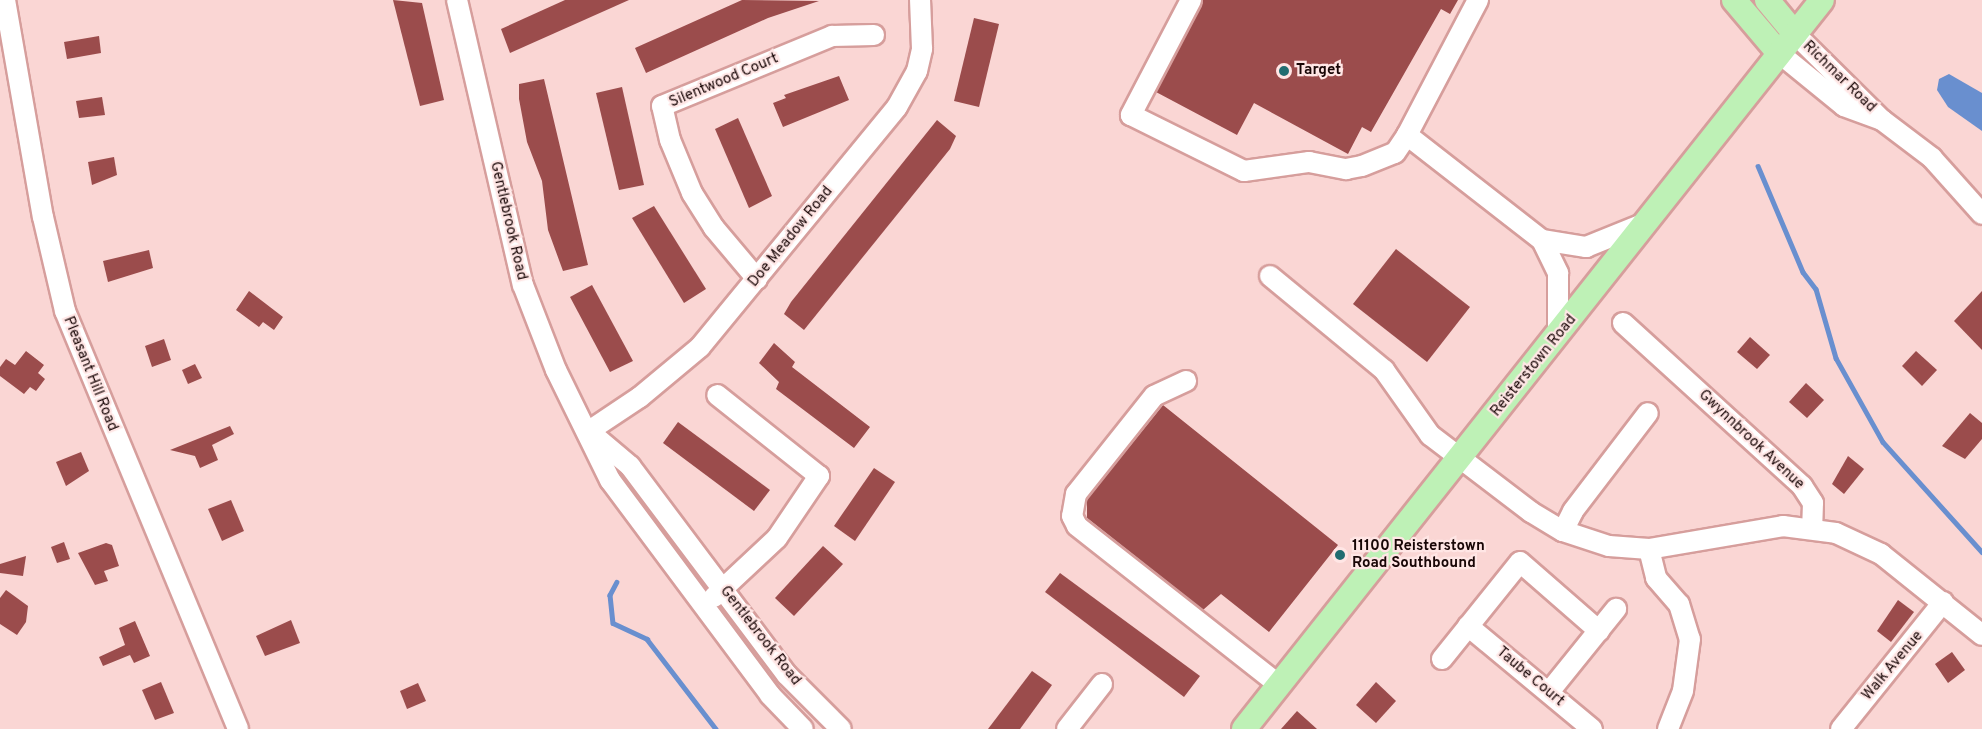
<!DOCTYPE html>
<html>
<head>
<meta charset="utf-8">
<style>
	body { margin:0 }
	#map { position:relative; width:1982px; height:729px; overflow:hidden; background:#fad6d4; font-family:Overpass,sans-serif }
	div>[style] { position:absolute }
	.water>* { inset:0; background:#698fcf }
	.stream>* { height:4.5px; margin:-2.25px; padding:0 2.25px; transform-origin:2.25px; border-radius:2.25px; background:#698fcf }
	.building>* { inset:0; background:#9b4c4c }
	.roads { filter:drop-shadow(2px 0 #d69e9c) drop-shadow(-2px 0 #d69e9c) drop-shadow(0 2px #d69e9c) drop-shadow(0 -2px #d69e9c) }
	.minor>* { height:20px; margin:-10px; padding:0 10px; transform-origin:10px; border-radius:10px; background:#fff }
	.major>* { height:24px; margin:-12px; padding:0 12px; transform-origin:12px; border-radius:12px; background:#bef1b6 }
	.dots>* { width:16px; height:16px; translate:-50% -50%; box-sizing:border-box; border:3px solid #ffe6e5; border-radius:50% }
	span { translate:-50% -50%; white-space:nowrap; text-align:center; line-height:1.15; -webkit-text-stroke:4.5px #ffe6e5; paint-order:stroke }
	.poi-label { font-size:15px; color:#180606; font-weight:700 }
	.left { translate:0 -50%; text-align:left }
	.street-label { font-size:15px; color:#180606 }
</style>
</head>
<body>
<div id="map">
	<div class="water">
		<i style="clip-path:polygon(1949px 74px,1982px 93px,1982px 131px,1948px 107px,1937px 90px,1939px 79px)"></i>
	</div>
	<div class="stream">
		<i style="left:1758px;top:166px;width:115px;rotate:67deg"></i>
		<i style="left:1803px;top:272px;width:21px;rotate:53deg"></i>
		<i style="left:1816px;top:289px;width:72px;rotate:73.8deg"></i>
		<i style="left:1836px;top:358px;width:96px;rotate:60.8deg"></i>
		<i style="left:1883px;top:442px;width:148px;rotate:48deg"></i>
		<i style="left:617px;top:582px;width:15px;rotate:118deg"></i>
		<i style="left:610px;top:595px;width:28px;rotate:84deg"></i>
		<i style="left:613px;top:623px;width:38px;rotate:25deg"></i>
		<i style="left:647px;top:639px;width:113px;rotate:52.5deg"></i>
	</div>
	<div class="building">
		<i style="clip-path:polygon(393px 0,422px 3px,444px 100px,420px 106px)"></i>
		<i style="clip-path:polygon(565px 0,629px 0,510px 53px,501px 29px)"></i>
		<i style="clip-path:polygon(742px 0,819px 1px,768px 18px,646px 73px,635px 48px)"></i>
		<i style="clip-path:polygon(1203px 0,1458px 0,1450px 14px,1441px 9px,1371px 132px,1362px 127px,1348px 154px,1254px 103px,1237px 135px,1156px 92px)"></i>
		<i style="clip-path:polygon(974px 18px,999px 24px,979px 107px,954px 101px)"></i>
		<i style="clip-path:polygon(99px 36px,101px 53px,67px 59px,64px 42px)"></i>
		<i style="clip-path:polygon(839px 76px,849px 100px,783px 127px,773px 103px,786px 98px,784px 95px)"></i>
		<i style="clip-path:polygon(544px 79px,588px 265px,563px 271px,548px 230px,542px 181px,527px 142px,519px 99px,519px 84px)"></i>
		<i style="clip-path:polygon(622px 87px,644px 185px,619px 190px,596px 93px)"></i>
		<i style="clip-path:polygon(102px 97px,105px 115px,79px 118px,76px 101px)"></i>
		<i style="clip-path:polygon(738px 118px,772px 196px,749px 208px,715px 129px)"></i>
		<i style="clip-path:polygon(937px 120px,956px 136px,950px 149px,804px 330px,784px 314px,791px 302px)"></i>
		<i style="clip-path:polygon(114px 157px,117px 175px,92px 185px,88px 162px)"></i>
		<i style="clip-path:polygon(654px 206px,706px 289px,684px 303px,632px 218px)"></i>
		<i style="clip-path:polygon(1396px 249px,1470px 307px,1427px 362px,1353px 304px)"></i>
		<i style="clip-path:polygon(149px 250px,153px 268px,108px 282px,103px 261px)"></i>
		<i style="clip-path:polygon(592px 285px,633px 361px,610px 372px,570px 297px)"></i>
		<i style="clip-path:polygon(249px 291px,283px 317px,274px 330px,263px 322px,259px 327px,236px 310px)"></i>
		<i style="clip-path:polygon(1982px 291px,1982px 350px,1954px 321px)"></i>
		<i style="clip-path:polygon(1750px 337px,1770px 355px,1757px 369px,1737px 352px)"></i>
		<i style="clip-path:polygon(164px 339px,171px 360px,152px 367px,145px 346px)"></i>
		<i style="clip-path:polygon(774px 343px,795px 362px,792px 367px,870px 427px,854px 448px,776px 389px,779px 382px,759px 363px)"></i>
		<i style="clip-path:polygon(26px 351px,44px 365px,38px 373px,45px 379px,36px 391px,30px 387px,24px 394px,0 376px,0 367px,6px 359px,15px 365px)"></i>
		<i style="clip-path:polygon(1916px 351px,1937px 370px,1922px 386px,1902px 366px)"></i>
		<i style="clip-path:polygon(195px 364px,202px 378px,188px 384px,182px 370px)"></i>
		<i style="clip-path:polygon(1806px 383px,1824px 400px,1807px 418px,1789px 402px)"></i>
		<i style="clip-path:polygon(1163px 405px,1338px 545px,1269px 632px,1221px 594px,1203px 610px,1087px 518px,1087px 499px)"></i>
		<i style="clip-path:polygon(1970px 413px,1982px 423px,1982px 439px,1965px 459px,1942px 446px)"></i>
		<i style="clip-path:polygon(678px 422px,770px 490px,754px 511px,663px 443px)"></i>
		<i style="clip-path:polygon(230px 426px,234px 434px,212px 445px,218px 460px,200px 468px,195px 456px,170px 450px)"></i>
		<i style="clip-path:polygon(81px 452px,89px 471px,66px 486px,56px 462px)"></i>
		<i style="clip-path:polygon(1848px 456px,1864px 469px,1844px 494px,1832px 484px)"></i>
		<i style="clip-path:polygon(874px 468px,895px 482px,855px 541px,834px 526px)"></i>
		<i style="clip-path:polygon(231px 500px,244px 531px,222px 541px,208px 509px)"></i>
		<i style="clip-path:polygon(64px 542px,70px 559px,57px 563px,51px 547px)"></i>
		<i style="clip-path:polygon(106px 543px,112px 545px,119px 566px,104px 571px,108px 581px,95px 585px,78px 553px)"></i>
		<i style="clip-path:polygon(823px 546px,843px 564px,794px 616px,775px 598px)"></i>
		<i style="clip-path:polygon(26px 556px,23px 576px,0 573px,0 564px)"></i>
		<i style="clip-path:polygon(1060px 573px,1200px 676px,1184px 697px,1045px 592px)"></i>
		<i style="clip-path:polygon(6px 590px,28px 606px,26px 622px,17px 635px,0 624px,0 598px)"></i>
		<i style="clip-path:polygon(1898px 600px,1914px 612px,1891px 642px,1877px 631px)"></i>
		<i style="clip-path:polygon(291px 620px,300px 643px,265px 656px,256px 636px)"></i>
		<i style="clip-path:polygon(135px 621px,150px 656px,134px 663px,130px 655px,103px 666px,99px 657px,125px 645px,119px 628px)"></i>
		<i style="clip-path:polygon(1952px 652px,1965px 670px,1948px 683px,1935px 664px)"></i>
		<i style="clip-path:polygon(1032px 671px,1052px 685px,1020px 729px,988px 729px)"></i>
		<i style="clip-path:polygon(161px 682px,174px 713px,155px 720px,142px 690px)"></i>
		<i style="clip-path:polygon(1376px 682px,1396px 701px,1376px 723px,1356px 705px)"></i>
		<i style="clip-path:polygon(418px 683px,426px 701px,407px 709px,400px 691px)"></i>
		<i style="clip-path:polygon(1297px 711px,1317px 729px,1281px 729px)"></i>
	</div>
	<div class="roads">
		<div class="minor">
			<i style="left:5px;top:0;width:220px;rotate:80.1deg"></i>
			<i style="left:43px;top:217px;width:97px;rotate:76.8deg"></i>
			<i style="left:65px;top:311px;width:452px;rotate:67.5deg"></i>
			<i style="left:457px;top:0;width:293px;rotate:77deg"></i>
			<i style="left:523px;top:285px;width:91px;rotate:68.8deg"></i>
			<i style="left:556px;top:370px;width:123px;rotate:63.9deg"></i>
			<i style="left:610px;top:480px;width:268px;rotate:53.3deg"></i>
			<i style="left:770px;top:695px;width:47px;rotate:45.9deg"></i>
			<i style="left:1191px;top:0;width:130px;rotate:117.6deg"></i>
			<i style="left:1131px;top:115px;width:126px;rotate:26.4deg"></i>
			<i style="left:1244px;top:171px;width:66px;rotate:-7.9deg"></i>
			<i style="left:1309px;top:162px;width:38px;rotate:11deg"></i>
			<i style="left:1346px;top:169px;width:16px;rotate:-11deg"></i>
			<i style="left:1362px;top:166px;width:35px;rotate:-22deg"></i>
			<i style="left:1395px;top:153px;width:22px;rotate:-56deg"></i>
			<i style="left:1478px;top:0;width:153px;rotate:117.7deg"></i>
			<i style="left:1407px;top:135px;width:171px;rotate:37.9deg"></i>
			<i style="left:1542px;top:240px;width:45px;rotate:9deg"></i>
			<i style="left:1586px;top:247px;width:64px;rotate:-22.1deg"></i>
			<i style="left:1795px;top:34px;width:122px;rotate:44.7deg"></i>
			<i style="left:1779px;top:53px;width:84px;rotate:39.2deg"></i>
			<i style="left:1844px;top:106px;width:40px;rotate:20.2deg"></i>
			<i style="left:1882px;top:120px;width:63px;rotate:37.2deg"></i>
			<i style="left:1932px;top:158px;width:75px;rotate:48.2deg"></i>
			<i style="left:1542px;top:240px;width:37px;rotate:64deg"></i>
			<i style="left:1558px;top:273px;width:62px;rotate:90deg"></i>
			<i style="left:1270px;top:276px;width:148px;rotate:39.5deg"></i>
			<i style="left:1384px;top:370px;width:80px;rotate:54.7deg"></i>
			<i style="left:1430px;top:435px;width:127px;rotate:37.3deg"></i>
			<i style="left:1531px;top:512px;width:37px;rotate:31deg"></i>
			<i style="left:1563px;top:531px;width:48px;rotate:18.1deg"></i>
			<i style="left:1609px;top:546px;width:40px;rotate:4.3deg"></i>
			<i style="left:1649px;top:549px;width:136px;rotate:-9.7deg"></i>
			<i style="left:1783px;top:526px;width:53px;rotate:7.5deg"></i>
			<i style="left:1836px;top:533px;width:50px;rotate:25deg"></i>
			<i style="left:1881px;top:554px;width:129px;rotate:38.7deg"></i>
			<i style="left:757px;top:279px;width:67px;rotate:-130.1deg"></i>
			<i style="left:714px;top:228px;width:41px;rotate:-122.2deg"></i>
			<i style="left:692px;top:193px;width:57px;rotate:-112.5deg"></i>
			<i style="left:670px;top:140px;width:35px;rotate:-103deg"></i>
			<i style="left:662px;top:106px;width:184px;rotate:-22.4deg"></i>
			<i style="left:832px;top:36px;width:42px;rotate:-1.4deg"></i>
			<i style="left:1623px;top:323px;width:242px;rotate:42.3deg"></i>
			<i style="left:1802px;top:486px;width:20px;rotate:57deg"></i>
			<i style="left:1813px;top:503px;width:25px;rotate:92deg"></i>
			<i style="left:1186px;top:381px;width:35px;rotate:155deg"></i>
			<i style="left:1154px;top:396px;width:125px;rotate:128.5deg"></i>
			<i style="left:1076px;top:494px;width:22px;rotate:100deg"></i>
			<i style="left:1072px;top:516px;width:11px;rotate:63deg"></i>
			<i style="left:1077px;top:526px;width:257px;rotate:38.2deg"></i>
			<i style="left:589px;top:431px;width:61px;rotate:-33.7deg"></i>
			<i style="left:640px;top:397px;width:78px;rotate:-39.8deg"></i>
			<i style="left:700px;top:347px;width:310px;rotate:-50.6deg"></i>
			<i style="left:897px;top:107px;width:41px;rotate:-60.9deg"></i>
			<i style="left:917px;top:71px;width:23px;rotate:-77deg"></i>
			<i style="left:922px;top:49px;width:49px;rotate:-92.3deg"></i>
			<i style="left:592px;top:434px;width:50px;rotate:40.1deg"></i>
			<i style="left:630px;top:466px;width:261px;rotate:53.1deg"></i>
			<i style="left:787px;top:675px;width:76px;rotate:45deg"></i>
			<i style="left:1563px;top:531px;width:22px;rotate:-63deg"></i>
			<i style="left:1573px;top:511px;width:123px;rotate:-52.6deg"></i>
			<i style="left:1649px;top:549px;width:30px;rotate:76deg"></i>
			<i style="left:1656px;top:578px;width:35px;rotate:49deg"></i>
			<i style="left:1679px;top:604px;width:37px;rotate:73deg"></i>
			<i style="left:1690px;top:639px;width:52px;rotate:97.7deg"></i>
			<i style="left:1683px;top:691px;width:41px;rotate:111.5deg"></i>
			<i style="left:714px;top:597px;width:86px;rotate:-43.1deg"></i>
			<i style="left:777px;top:538px;width:75px;rotate:-55.9deg"></i>
			<i style="left:819px;top:476px;width:130px;rotate:-141.5deg"></i>
			<i style="left:1468px;top:626px;width:161px;rotate:39.7deg"></i>
			<i style="left:1442px;top:659px;width:124px;rotate:-51.2deg"></i>
			<i style="left:1520px;top:562px;width:105px;rotate:41.1deg"></i>
			<i style="left:1549px;top:692px;width:107px;rotate:-51.1deg"></i>
			<i style="left:1067px;top:729px;width:57px;rotate:-52.1deg"></i>
			<i style="left:1841px;top:729px;width:163px;rotate:-51.2deg"></i>
		</div>
		<div class="major">
			<i style="left:1734px;top:0;width:70px;rotate:49.7deg"></i>
			<i style="left:1767px;top:0;width:44px;rotate:50.5deg"></i>
			<i style="left:1244px;top:729px;width:930px;rotate:-51.59deg"></i>
		</div>
	</div>
	<div class="dots">
		<i style="left:1284px;top:71px;background:#216d71"></i>
		<i style="left:1340px;top:555px;background:#216d71"></i>
	</div>
	<div class="poi-label">
		<span class="left" style="left:1296px;top:71px">Target</span>
		<span class="left" style="left:1352px;top:555px">11100 Reisterstown<br>Road Southbound</span>
	</div>
	<div class="street-label">
		<span style="left:1839px;top:77px;rotate:44deg">Richmar Road</span>
		<span style="left:724px;top:81px;rotate:-23deg">Silentwood Court</span>
		<span style="left:508px;top:221px;rotate:77deg">Gentlebrook Road</span>
		<span style="left:791px;top:237px;rotate:-51deg">Doe Meadow Road</span>
		<span style="left:1534px;top:366px;rotate:-51deg">Reisterstown Road</span>
		<span style="left:90px;top:374px;rotate:68deg">Pleasant Hill Road</span>
		<span style="left:1751px;top:440px;rotate:43deg">Gwynnbrook Avenue</span>
		<span style="left:760px;top:636px;rotate:52deg">Gentlebrook Road</span>
		<span style="left:1893px;top:666px;rotate:-50deg">Walk Avenue</span>
		<span style="left:1530px;top:677px;rotate:40deg">Taube Court</span>
	</div>
</div>
</body>
</html>
